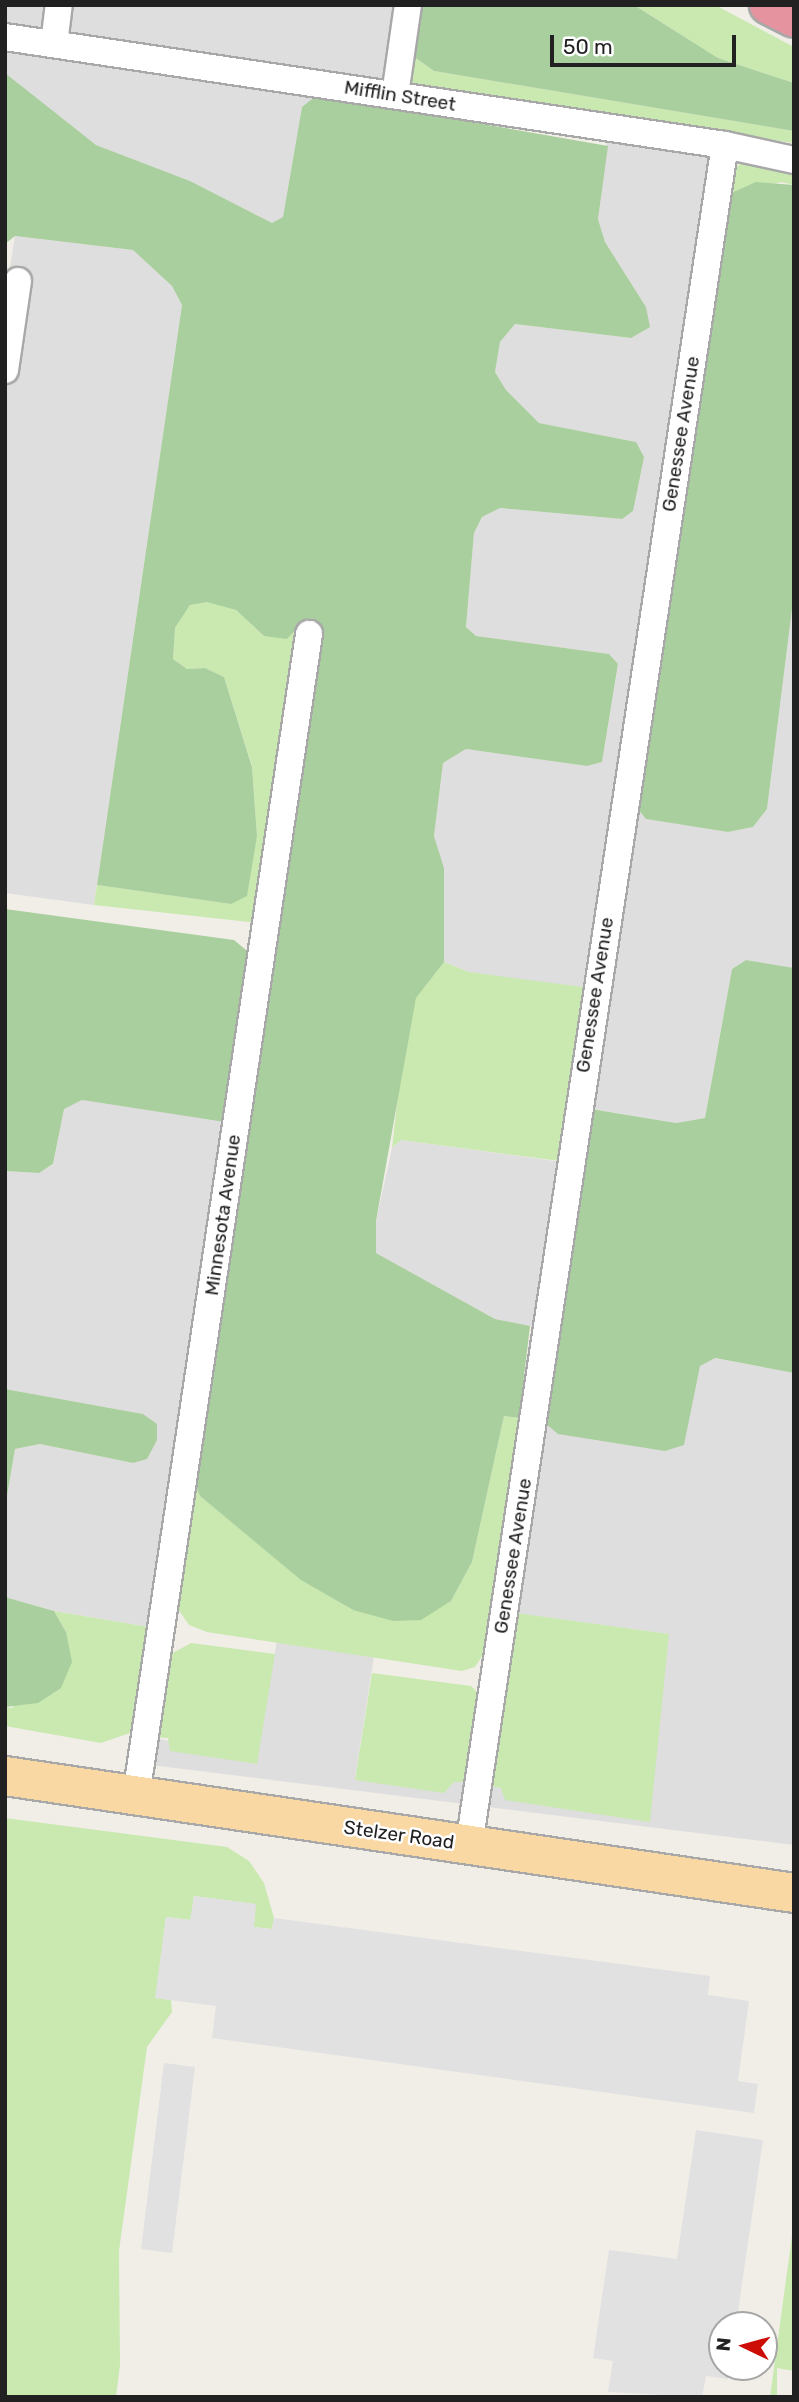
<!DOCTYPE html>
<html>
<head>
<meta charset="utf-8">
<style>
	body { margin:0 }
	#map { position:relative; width:799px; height:2402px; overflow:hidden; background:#f1eee8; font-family:Rubik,sans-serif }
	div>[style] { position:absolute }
	.residential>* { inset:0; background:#dfdede }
	.grass>* { inset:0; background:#c9e9b0 }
	.forest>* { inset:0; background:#aacf9e }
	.parking>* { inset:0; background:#e1e1e1 }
	.roads { filter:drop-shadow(2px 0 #a8a8a8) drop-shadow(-2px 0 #a8a8a8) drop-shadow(0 2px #a8a8a8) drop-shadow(0 -2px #a8a8a8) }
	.minor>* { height:26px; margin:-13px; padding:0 13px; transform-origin:13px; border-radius:13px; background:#fff }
	.primary>* { height:38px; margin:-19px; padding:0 19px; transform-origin:19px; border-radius:19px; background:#fad8a4 }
	.motorway>* { height:38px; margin:-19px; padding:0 19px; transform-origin:19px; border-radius:19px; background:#e5939e }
	span { translate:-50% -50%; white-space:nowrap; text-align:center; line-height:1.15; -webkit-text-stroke:5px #fff; paint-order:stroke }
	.street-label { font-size:19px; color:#212121 }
	.frame { position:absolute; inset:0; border:7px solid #212121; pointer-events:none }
	.north { position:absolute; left:708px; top:2311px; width:70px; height:70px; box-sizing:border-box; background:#fff; border:2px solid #a6a6a6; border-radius:50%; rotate:275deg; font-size:19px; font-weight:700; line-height:28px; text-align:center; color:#212121 }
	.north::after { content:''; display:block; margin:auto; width:24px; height:32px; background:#cc0e06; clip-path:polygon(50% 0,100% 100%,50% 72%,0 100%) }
	.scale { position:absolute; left:550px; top:35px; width:186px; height:32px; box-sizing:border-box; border:4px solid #212121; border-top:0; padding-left:9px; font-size:21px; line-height:24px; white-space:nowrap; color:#212121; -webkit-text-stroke:5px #fff; paint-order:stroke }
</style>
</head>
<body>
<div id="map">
	<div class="residential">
		<i style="clip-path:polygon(5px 5px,420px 5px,410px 85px,302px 107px,283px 218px,272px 223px,190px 181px,96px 145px,43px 106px,5px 73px)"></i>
		<i style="clip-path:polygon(610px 114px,739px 134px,633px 803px,647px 819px,728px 832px,753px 827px,767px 809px,794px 593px,794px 968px,746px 960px,732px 969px,705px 1118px,676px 1123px,569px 1105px,469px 972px,444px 962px,444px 868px,434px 836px,443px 763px,466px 749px,587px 766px,602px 762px,618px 665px,609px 654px,476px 636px,466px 627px,474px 533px,482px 517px,499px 508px,622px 519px,636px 442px,539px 423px,506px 390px,495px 372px,500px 342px,515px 324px,631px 338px,646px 307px,605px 242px,598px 219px)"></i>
		<i style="clip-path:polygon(15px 236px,133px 250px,172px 286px,182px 305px,94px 905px,5px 893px,5px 299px)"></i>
		<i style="clip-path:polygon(82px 1100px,244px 1124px,149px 1627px,54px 1611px,5px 1597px,5px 1508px,15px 1449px,40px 1444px,133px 1463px,143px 1414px,5px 1389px,5px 1171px,38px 1173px,53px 1165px,64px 1108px)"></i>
		<i style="clip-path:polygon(401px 1140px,577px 1164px,552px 1331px,495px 1319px,376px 1253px,376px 1221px,392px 1148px)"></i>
		<i style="clip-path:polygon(714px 1358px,794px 1373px,794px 1845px,151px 1765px,153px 1737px,256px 1764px,277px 1639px,374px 1656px,355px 1779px,465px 1782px,501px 1788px,669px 1634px,491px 1610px,519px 1418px,539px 1418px,684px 1445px,699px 1366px)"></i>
	</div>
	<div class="grass">
		<i style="clip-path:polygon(634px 5px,715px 5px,794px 47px,794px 83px,718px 58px)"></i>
		<i style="clip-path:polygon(413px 56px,434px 71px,794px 131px,794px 143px,410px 85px)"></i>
		<i style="clip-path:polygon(748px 160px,794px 166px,794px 185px,781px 182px,729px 194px,733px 168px)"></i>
		<i style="clip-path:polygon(207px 601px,236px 610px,264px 636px,301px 624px,258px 923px,94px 905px,97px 885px,231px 904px,257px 836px,252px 766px,224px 677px,205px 668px,187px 669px,173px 659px,175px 628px,190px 605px)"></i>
		<i style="clip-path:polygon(444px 962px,469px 972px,583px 987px,560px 1161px,401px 1140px,392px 1148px,402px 1061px,416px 997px)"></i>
		<i style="clip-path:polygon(504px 1416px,519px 1418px,486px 1650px,475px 1667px,462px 1671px,207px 1632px,189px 1625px,176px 1606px,192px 1476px,200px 1496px,302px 1580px,353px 1610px,451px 1601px,472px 1562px)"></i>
		<i style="clip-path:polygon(54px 1611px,149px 1627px,130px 1733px,101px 1743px,5px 1726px,5px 1707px,12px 1708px,66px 1632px)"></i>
		<i style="clip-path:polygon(509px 1612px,669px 1634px,650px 1822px,505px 1800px,501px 1788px,489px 1786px)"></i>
		<i style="clip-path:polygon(191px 1643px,275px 1654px,257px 1764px,170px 1751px,168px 1738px,153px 1737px,161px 1678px,171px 1654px)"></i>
		<i style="clip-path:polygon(372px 1673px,471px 1686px,478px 1693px,465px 1782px,454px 1782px,444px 1793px,355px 1780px)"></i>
		<i style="clip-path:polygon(5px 1818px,227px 1847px,249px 1861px,264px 1883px,274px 1918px,272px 1929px,253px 1927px,255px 1904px,194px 1896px,191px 1920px,166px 1917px,156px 1998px,171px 2000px,172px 2012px,147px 2047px,119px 2251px,120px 2365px,116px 2397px,5px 2397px)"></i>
		<i style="clip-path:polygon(794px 2221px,794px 2371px,777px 2368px,777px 2397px,770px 2397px)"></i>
	</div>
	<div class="forest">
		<i style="clip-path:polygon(420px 5px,634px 5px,718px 58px,794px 83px,794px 131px,434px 71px,413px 56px)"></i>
		<i style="clip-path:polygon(5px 73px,96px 145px,190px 181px,272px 223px,283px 217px,302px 107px,317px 95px,608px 146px,598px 219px,605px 242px,646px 307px,650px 327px,631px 338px,515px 324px,500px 342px,495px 372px,506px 390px,539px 423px,636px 442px,644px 457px,633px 511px,622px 519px,500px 508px,482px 517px,474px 533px,466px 627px,476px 636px,609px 654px,618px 664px,602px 762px,587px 766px,466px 749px,443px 763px,434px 836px,444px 868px,444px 962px,416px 998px,376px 1221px,376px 1253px,495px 1319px,530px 1326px,519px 1418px,504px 1416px,472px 1562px,451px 1601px,421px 1620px,393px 1621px,353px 1610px,301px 1580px,200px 1496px,192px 1476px,317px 631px,301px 624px,287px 639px,264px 636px,236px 610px,207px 602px,190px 605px,175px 628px,173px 659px,187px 669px,205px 668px,224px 677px,252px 767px,257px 836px,247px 896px,231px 904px,97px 885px,182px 305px,172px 286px,133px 250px,15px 236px,5px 244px)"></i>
		<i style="clip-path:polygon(756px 182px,794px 185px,794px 593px,767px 809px,753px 827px,728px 832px,646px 819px,633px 803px,729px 194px)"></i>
		<i style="clip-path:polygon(5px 909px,234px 940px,246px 950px,249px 968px,225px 1122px,82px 1100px,64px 1109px,53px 1164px,39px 1173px,5px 1171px)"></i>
		<i style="clip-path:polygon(746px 960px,794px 968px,794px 1373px,715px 1358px,700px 1366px,684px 1445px,665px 1451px,558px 1434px,539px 1418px,585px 1108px,676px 1123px,705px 1118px,732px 969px)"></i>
		<i style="clip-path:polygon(5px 1389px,143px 1414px,157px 1424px,157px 1440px,147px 1459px,133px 1463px,40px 1444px,15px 1449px,5px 1508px)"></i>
		<i style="clip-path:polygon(5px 1597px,54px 1611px,66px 1632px,72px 1662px,61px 1688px,38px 1703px,5px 1707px)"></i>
	</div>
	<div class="parking">
		<i style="clip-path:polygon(194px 1896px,256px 1904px,254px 1927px,272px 1929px,274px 1918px,710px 1976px,708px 1995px,749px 2001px,738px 2081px,758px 2084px,754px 2113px,212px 2038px,216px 2006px,155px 1998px,166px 1917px,190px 1920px)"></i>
		<i style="clip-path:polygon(164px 2063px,195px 2067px,172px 2253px,141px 2249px)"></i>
		<i style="clip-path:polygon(696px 2130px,763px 2140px,736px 2325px,722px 2325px,722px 2367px,730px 2367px,728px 2379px,706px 2376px,702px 2397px,608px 2392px,613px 2361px,593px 2358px,609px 2250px,677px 2259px)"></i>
	</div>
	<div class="roads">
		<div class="minor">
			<i style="left:5px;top:37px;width:728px;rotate:8.53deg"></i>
			<i style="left:725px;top:145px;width:71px;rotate:12.3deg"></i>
			<i style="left:54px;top:44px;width:39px;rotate:-83deg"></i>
			<i style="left:395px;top:95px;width:91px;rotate:-81.8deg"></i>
			<i style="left:5px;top:370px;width:90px;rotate:-81.7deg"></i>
			<i style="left:136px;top:1796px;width:1175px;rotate:-81.53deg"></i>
			<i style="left:469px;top:1845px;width:1719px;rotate:-81.44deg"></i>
		</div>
		<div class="primary">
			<i style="left:5px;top:1776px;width:798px;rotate:8.43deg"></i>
		</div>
		<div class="motorway">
			<i style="left:769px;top:5px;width:28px;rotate:27deg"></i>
		</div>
	</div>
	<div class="street-label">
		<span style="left:400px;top:96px;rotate:9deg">Mifflin Street</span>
		<span style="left:681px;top:434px;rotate:-81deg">Genessee Avenue</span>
		<span style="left:595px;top:995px;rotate:-81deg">Genessee Avenue</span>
		<span style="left:223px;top:1215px;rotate:-82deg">Minnesota Avenue</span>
		<span style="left:513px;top:1556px;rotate:-81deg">Genessee Avenue</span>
		<span style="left:399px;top:1835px;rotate:8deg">Stelzer Road</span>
	</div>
	<div class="frame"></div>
	<div class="north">N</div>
	<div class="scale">50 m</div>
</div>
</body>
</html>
